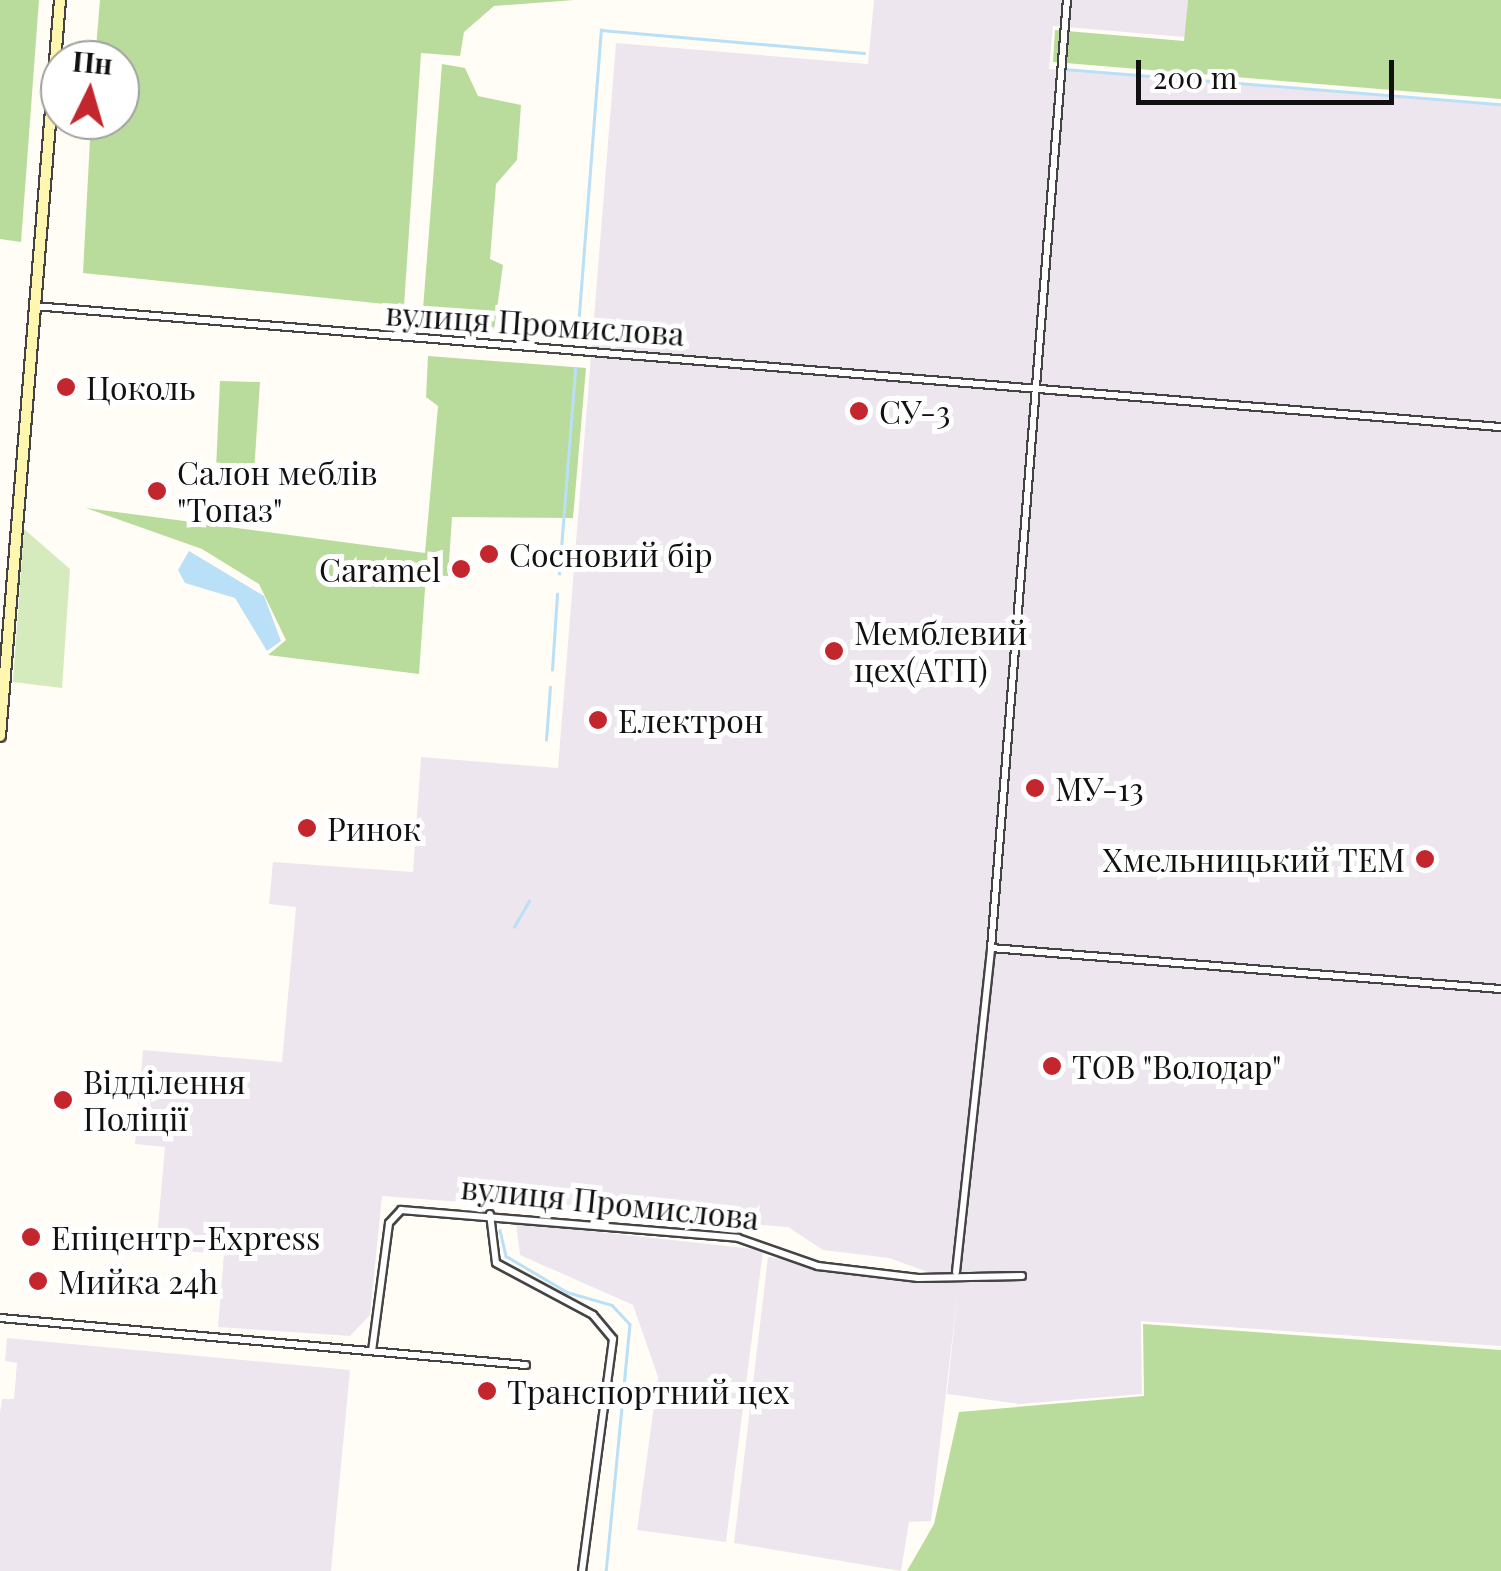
<!DOCTYPE html>
<html>
<head>
<meta charset="utf-8">
<style>
	body { margin:0 }
	#map { position:relative; width:1501px; height:1571px; overflow:hidden; background:#fffdf5; font-family:"Playfair Display",serif }
	div>[style] { position:absolute }
	.industrial>* { inset:0; background:#eee6ef }
	.green>* { inset:0; background:#d5ebbd }
	.forest>* { inset:0; background:#b9dc9c }
	.water>* { inset:0; background:#b9e0f7 }
	.stream>* { height:2.5px; margin:-1.25px; padding:0 1.25px; transform-origin:1.25px; border-radius:1.25px; background:#b9e0f7 }
	.roads { filter:drop-shadow(2px 0 #444) drop-shadow(-2px 0 #444) drop-shadow(0 2px #444) drop-shadow(0 -2px #444) }
	.street>* { height:6px; margin:-3px; padding:0 3px; transform-origin:3px; border-radius:3px; background:#fff }
	.secondary>* { height:10px; margin:-5px; padding:0 5px; transform-origin:5px; border-radius:5px; background:#fff6b0 }
	.dots>* { width:28px; height:28px; translate:-50% -50%; box-sizing:border-box; border:5px solid #fff; border-radius:50% }
	span { translate:-50% -50%; white-space:nowrap; text-align:center; line-height:1.15; -webkit-text-stroke:10px #fff; paint-order:stroke }
	.street-label { font-size:32px; color:#111 }
	.poi-label { font-size:32px; color:#111 }
	.left { translate:0 -50%; text-align:left }
	.right { translate:-100% -50%; text-align:right }
	.north { position:absolute; left:40px; top:40px; width:100px; height:100px; box-sizing:border-box; background:#fff; border:2px solid #a0a0a0; border-radius:50%; rotate:5deg; font-size:28px; font-weight:700; line-height:40px; text-align:center; color:#111 }
	.north::after { content:''; display:block; margin:auto; width:35px; height:45px; background:#c4262e; clip-path:polygon(50% 0,100% 100%,50% 72%,0 100%) }
	.scale { position:absolute; left:1136px; top:60px; width:258px; height:45px; box-sizing:border-box; border:5px solid #111; border-top:0; padding-left:12px; font-size:30px; line-height:35px; white-space:nowrap; color:#111; -webkit-text-stroke:8px #fff; paint-order:stroke }
</style>
</head>
<body>
<div id="map">
	<div class="industrial">
		<i style="clip-path:polygon(874px 0,1188px 0,1185px 37px,1053px 26px,1049px 69px,1501px 106px,1501px 1346px,1141px 1321px,1142px 1394px,1019px 1404px,947px 1394px,958px 1289px,931px 1521px,909px 1522px,901px 1571px,734px 1543px,768px 1257px,959px 1283px,889px 1258px,823px 1250px,788px 1227px,382px 1196px,370px 1315px,350px 1336px,218px 1327px,224px 1254px,156px 1249px,165px 1147px,135px 1144px,143px 1050px,282px 1062px,296px 907px,269px 904px,273px 862px,413px 872px,421px 757px,558px 768px,616px 43px,868px 64px)"></i>
		<i style="clip-path:polygon(516px 1223px,763px 1250px,726px 1542px,637px 1530px,658px 1377px,633px 1305px,520px 1255px)"></i>
		<i style="clip-path:polygon(7px 1338px,350px 1370px,331px 1571px,0 1571px,0 1413px,2px 1399px,14px 1399px,17px 1363px,5px 1361px)"></i>
	</div>
	<div class="green">
		<i style="clip-path:polygon(24px 529px,70px 569px,62px 688px,13px 682px)"></i>
	</div>
	<div class="forest">
		<i style="clip-path:polygon(0 0,39px 0,21px 242px,0 239px)"></i>
		<i style="clip-path:polygon(100px 0,574px 0,494px 6px,464px 32px,460px 56px,421px 53px,404px 306px,83px 273px,91px 120px,120px 120px,120px 60px,95px 60px)"></i>
		<i style="clip-path:polygon(1188px 0,1501px 0,1501px 99px,1053px 62px,1055px 30px,1184px 41px)"></i>
		<i style="clip-path:polygon(442px 64px,465px 68px,478px 96px,521px 105px,517px 160px,496px 184px,490px 259px,503px 265px,494px 330px,422px 322px)"></i>
		<i style="clip-path:polygon(428px 356px,586px 368px,573px 518px,452px 517px,448px 576px,426px 575px,419px 674px,268px 655px,286px 640px,259px 584px,202px 549px,86px 508px,425px 553px,438px 406px,426px 397px)"></i>
		<i style="clip-path:polygon(220px 381px,260px 382px,254px 472px,216px 469px)"></i>
		<i style="clip-path:polygon(1143px 1324px,1501px 1350px,1501px 1571px,907px 1571px,934px 1524px,959px 1412px,1144px 1396px)"></i>
	</div>
	<div class="water">
		<i style="clip-path:polygon(189px 551px,264px 596px,281px 641px,267px 651px,235px 598px,185px 583px,178px 570px)"></i>
	</div>
	<div class="stream">
		<i style="left:1064px;top:69px;width:438px;rotate:4.6deg"></i>
		<i style="left:577px;top:340px;width:311px;rotate:-85.6deg"></i>
		<i style="left:601px;top:30px;width:264px;rotate:5deg"></i>
		<i style="left:559px;top:574px;width:206px;rotate:-85.5deg"></i>
		<i style="left:552px;top:670px;width:76px;rotate:-86.2deg"></i>
		<i style="left:546px;top:740px;width:53px;rotate:-85.7deg"></i>
		<i style="left:514px;top:927px;width:30px;rotate:-60deg"></i>
		<i style="left:500px;top:1230px;width:27px;rotate:77deg"></i>
		<i style="left:506px;top:1256px;width:71px;rotate:30.5deg"></i>
		<i style="left:567px;top:1292px;width:47px;rotate:16.1deg"></i>
		<i style="left:612px;top:1305px;width:26px;rotate:47deg"></i>
		<i style="left:630px;top:1324px;width:248px;rotate:95.5deg"></i>
	</div>
	<div class="roads">
		<div class="street">
			<i style="left:34px;top:306px;width:1472px;rotate:4.72deg"></i>
			<i style="left:991px;top:948px;width:951px;rotate:-85.42deg"></i>
			<i style="left:490px;top:1214px;width:49px;rotate:83deg"></i>
			<i style="left:496px;top:1263px;width:110px;rotate:28.2deg"></i>
			<i style="left:593px;top:1315px;width:31px;rotate:50deg"></i>
			<i style="left:613px;top:1339px;width:234px;rotate:97.6deg"></i>
			<i style="left:956px;top:1272px;width:326px;rotate:-83.8deg"></i>
			<i style="left:991px;top:948px;width:512px;rotate:4.6deg"></i>
			<i style="left:0;top:1318px;width:528px;rotate:5.11deg"></i>
			<i style="left:372px;top:1351px;width:129px;rotate:-82.4deg"></i>
			<i style="left:389px;top:1223px;width:18px;rotate:-47deg"></i>
			<i style="left:401px;top:1210px;width:338px;rotate:4.7deg"></i>
			<i style="left:738px;top:1238px;width:85px;rotate:19.3deg"></i>
			<i style="left:818px;top:1266px;width:101px;rotate:6.8deg"></i>
			<i style="left:918px;top:1278px;width:104px;rotate:-1.1deg"></i>
		</div>
		<div class="secondary">
			<i style="left:0;top:736px;width:738px;rotate:-85.34deg"></i>
		</div>
	</div>
	<div class="dots">
		<i style="left:66px;top:387px;background:#c4262e"></i>
		<i style="left:859px;top:411px;background:#c4262e"></i>
		<i style="left:157px;top:491px;background:#c4262e"></i>
		<i style="left:489px;top:554px;background:#c4262e"></i>
		<i style="left:461px;top:569px;background:#c4262e"></i>
		<i style="left:834px;top:651px;background:#c4262e"></i>
		<i style="left:598px;top:720px;background:#c4262e"></i>
		<i style="left:1035px;top:788px;background:#c4262e"></i>
		<i style="left:307px;top:828px;background:#c4262e"></i>
		<i style="left:1425px;top:859px;background:#c4262e"></i>
		<i style="left:1052px;top:1066px;background:#c4262e"></i>
		<i style="left:63px;top:1100px;background:#c4262e"></i>
		<i style="left:31px;top:1237px;background:#c4262e"></i>
		<i style="left:38px;top:1281px;background:#c4262e"></i>
		<i style="left:487px;top:1391px;background:#c4262e"></i>
	</div>
	<div class="street-label">
		<span style="left:535px;top:323px;rotate:4deg">вулиця Промислова</span>
		<span style="left:610px;top:1202px;rotate:6deg">вулиця Промислова</span>
	</div>
	<div class="poi-label">
		<span class="left" style="left:86px;top:387px">Цоколь</span>
		<span class="left" style="left:879px;top:411px">СУ-3</span>
		<span class="left" style="left:177px;top:491px">Салон меблів<br>"Топаз"</span>
		<span class="left" style="left:509px;top:554px">Сосновий бір</span>
		<span class="right" style="left:441px;top:569px">Caramel</span>
		<span class="left" style="left:854px;top:651px">Мемблевий<br>цех(АТП)</span>
		<span class="left" style="left:618px;top:720px">Електрон</span>
		<span class="left" style="left:1055px;top:788px">МУ-13</span>
		<span class="left" style="left:327px;top:828px">Ринок</span>
		<span class="right" style="left:1405px;top:859px">Хмельницький ТЕМ</span>
		<span class="left" style="left:1072px;top:1066px">ТОВ "Володар"</span>
		<span class="left" style="left:83px;top:1100px">Відділення<br>Поліції</span>
		<span class="left" style="left:51px;top:1237px">Епіцентр-Express</span>
		<span class="left" style="left:58px;top:1281px">Мийка 24һ</span>
		<span class="left" style="left:507px;top:1391px">Транспортний цех</span>
	</div>
	<div class="north">Пн</div>
	<div class="scale">200 m</div>
</div>
</body>
</html>
